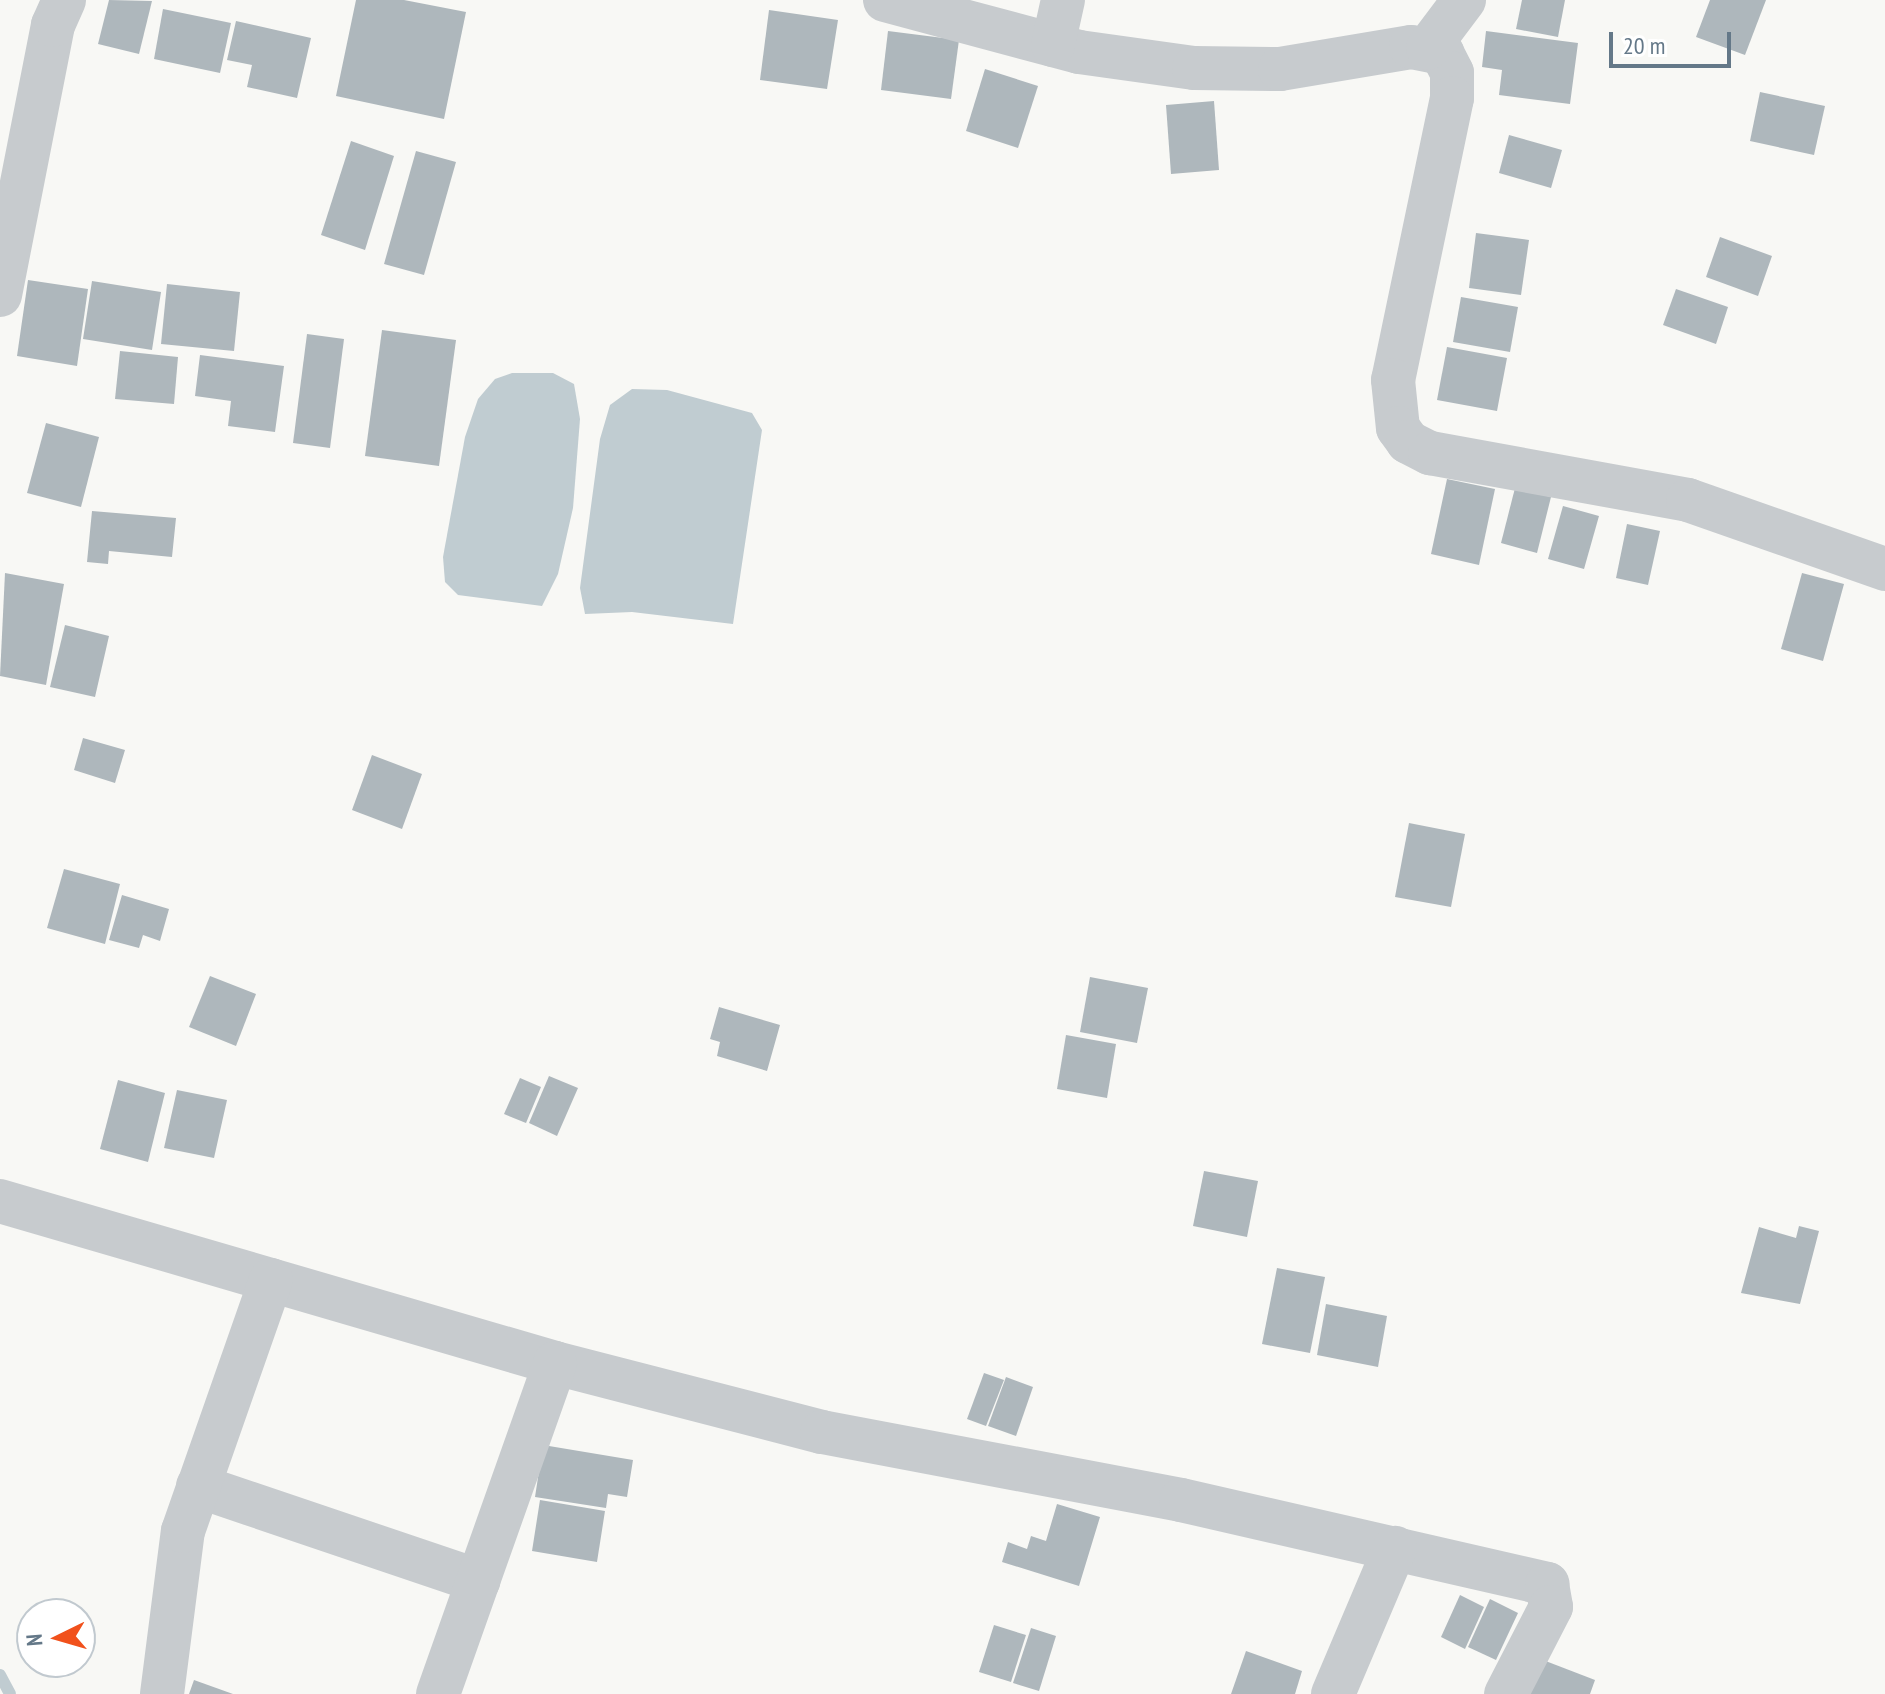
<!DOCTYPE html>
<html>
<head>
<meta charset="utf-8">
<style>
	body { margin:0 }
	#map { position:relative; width:1885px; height:1694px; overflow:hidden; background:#f8f8f5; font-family:"PT Sans Narrow",sans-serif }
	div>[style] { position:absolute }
	.water>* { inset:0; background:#c0ccd1 }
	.stream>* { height:12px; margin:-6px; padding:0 6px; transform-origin:6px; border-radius:6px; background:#c0ccd1 }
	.building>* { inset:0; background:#aeb7bc }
	.minor>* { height:44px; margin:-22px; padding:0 22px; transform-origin:22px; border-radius:22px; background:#c7cbce }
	span { translate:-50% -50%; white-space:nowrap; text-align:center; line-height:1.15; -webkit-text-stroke:8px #fff; paint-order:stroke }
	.north { position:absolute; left:16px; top:1598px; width:80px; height:80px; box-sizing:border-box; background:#fff; border:2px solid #c1c9cf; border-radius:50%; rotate:265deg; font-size:22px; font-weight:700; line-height:32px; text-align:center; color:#647888 }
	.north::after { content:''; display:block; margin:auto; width:28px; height:36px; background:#f1511c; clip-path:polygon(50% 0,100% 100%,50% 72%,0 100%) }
	.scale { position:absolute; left:1609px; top:32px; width:122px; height:36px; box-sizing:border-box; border:4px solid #647888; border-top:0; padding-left:10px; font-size:24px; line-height:28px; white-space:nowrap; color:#647888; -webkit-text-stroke:6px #fff; paint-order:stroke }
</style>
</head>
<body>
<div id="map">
	<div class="water">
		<i style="clip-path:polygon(512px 373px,553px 373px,574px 384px,580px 419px,573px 508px,558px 574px,542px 606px,458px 595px,445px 582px,443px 557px,465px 437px,478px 399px,495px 379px)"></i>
		<i style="clip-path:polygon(632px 389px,667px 390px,752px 413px,762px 430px,733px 624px,632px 612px,585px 614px,580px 588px,600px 439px,610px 405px)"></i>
	</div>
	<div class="stream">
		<i style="left:0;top:1675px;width:21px;rotate:62deg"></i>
	</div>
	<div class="building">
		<i style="clip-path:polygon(109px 0,152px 1px,139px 54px,98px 44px)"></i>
		<i style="clip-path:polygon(356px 0,404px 0,466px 12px,444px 119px,336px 96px)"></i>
		<i style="clip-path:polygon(1522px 0,1565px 0,1558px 37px,1516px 29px)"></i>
		<i style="clip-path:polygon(1710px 0,1766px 0,1745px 55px,1696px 37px)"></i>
		<i style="clip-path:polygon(163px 9px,231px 23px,220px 73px,154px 59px)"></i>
		<i style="clip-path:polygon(769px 10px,838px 20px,827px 89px,760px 80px)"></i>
		<i style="clip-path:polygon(236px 21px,311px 38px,297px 98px,247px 87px,252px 65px,227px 60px)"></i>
		<i style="clip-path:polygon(888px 31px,959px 40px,951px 99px,881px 90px)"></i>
		<i style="clip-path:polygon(1486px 31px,1578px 43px,1570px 104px,1499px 95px,1502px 70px,1482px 67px)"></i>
		<i style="clip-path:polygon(985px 69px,1038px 86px,1018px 148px,966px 131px)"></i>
		<i style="clip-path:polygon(1760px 92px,1825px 106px,1814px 155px,1750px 141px)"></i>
		<i style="clip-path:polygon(1214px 101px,1219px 170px,1171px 174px,1166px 105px)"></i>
		<i style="clip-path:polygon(1509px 135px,1562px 150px,1551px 188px,1499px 173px)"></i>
		<i style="clip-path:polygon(351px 141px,394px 156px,365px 250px,321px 235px)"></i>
		<i style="clip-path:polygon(416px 151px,456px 162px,424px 275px,384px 264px)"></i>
		<i style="clip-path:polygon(1476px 233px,1529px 240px,1521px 295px,1469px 288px)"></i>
		<i style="clip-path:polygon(1720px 237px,1772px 256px,1758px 296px,1706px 277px)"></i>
		<i style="clip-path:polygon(28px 280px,88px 289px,77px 366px,17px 356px)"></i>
		<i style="clip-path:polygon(92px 281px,161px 292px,152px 350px,83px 339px)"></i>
		<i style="clip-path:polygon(167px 284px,240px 292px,234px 351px,161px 344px)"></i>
		<i style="clip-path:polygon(1676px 289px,1728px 307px,1716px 344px,1663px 325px)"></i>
		<i style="clip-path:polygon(1461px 297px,1518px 307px,1510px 352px,1453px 342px)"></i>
		<i style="clip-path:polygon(382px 330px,456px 340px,439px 466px,365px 456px)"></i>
		<i style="clip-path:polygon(307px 334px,344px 339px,330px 448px,293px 443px)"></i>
		<i style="clip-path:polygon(1447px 347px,1507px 358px,1497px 411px,1437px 400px)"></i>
		<i style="clip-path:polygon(120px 351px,178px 357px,174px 404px,115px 399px)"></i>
		<i style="clip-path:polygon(200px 355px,284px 366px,275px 432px,228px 426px,231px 401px,195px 396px)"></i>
		<i style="clip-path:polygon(46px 423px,99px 437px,81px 507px,27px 493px)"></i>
		<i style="clip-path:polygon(1447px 479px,1495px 489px,1479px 565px,1431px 554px)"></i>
		<i style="clip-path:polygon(1515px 488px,1551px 497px,1537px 553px,1501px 543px)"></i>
		<i style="clip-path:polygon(1563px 506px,1599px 516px,1584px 569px,1548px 559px)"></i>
		<i style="clip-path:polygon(92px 511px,176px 518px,172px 557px,109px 551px,108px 564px,87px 562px)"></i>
		<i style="clip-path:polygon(1627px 524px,1660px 531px,1648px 585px,1616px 578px)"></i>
		<i style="clip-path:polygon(5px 573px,64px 584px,46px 685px,0 676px)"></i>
		<i style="clip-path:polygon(1802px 573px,1844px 584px,1823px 661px,1781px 649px)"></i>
		<i style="clip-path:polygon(65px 625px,109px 636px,95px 697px,50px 687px)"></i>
		<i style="clip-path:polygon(83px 738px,125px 750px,115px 783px,74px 770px)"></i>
		<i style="clip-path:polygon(372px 755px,422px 774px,402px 829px,352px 810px)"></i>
		<i style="clip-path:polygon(1409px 823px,1465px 834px,1451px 907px,1395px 897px)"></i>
		<i style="clip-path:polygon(64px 869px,120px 884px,105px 944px,47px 928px)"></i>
		<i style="clip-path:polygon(122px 895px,169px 909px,160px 941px,143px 935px,139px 948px,109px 940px)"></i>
		<i style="clip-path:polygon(210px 976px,256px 994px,236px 1046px,189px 1027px)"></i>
		<i style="clip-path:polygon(1090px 977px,1148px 988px,1137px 1043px,1080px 1032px)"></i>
		<i style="clip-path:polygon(719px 1007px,780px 1025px,767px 1071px,717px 1056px,720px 1042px,710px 1039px)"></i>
		<i style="clip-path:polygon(1066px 1035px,1116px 1044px,1107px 1098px,1057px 1089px)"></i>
		<i style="clip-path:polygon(549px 1076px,578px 1088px,557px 1136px,529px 1123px)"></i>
		<i style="clip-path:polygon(520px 1078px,541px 1087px,526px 1123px,504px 1114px)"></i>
		<i style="clip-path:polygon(118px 1080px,165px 1093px,148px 1162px,100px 1149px)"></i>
		<i style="clip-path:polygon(177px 1090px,227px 1100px,214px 1158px,164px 1148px)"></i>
		<i style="clip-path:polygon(1204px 1171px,1258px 1181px,1247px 1237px,1193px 1226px)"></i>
		<i style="clip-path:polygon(1799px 1226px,1819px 1231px,1800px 1304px,1741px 1293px,1759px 1227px,1796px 1238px)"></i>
		<i style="clip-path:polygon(1277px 1268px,1325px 1277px,1310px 1353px,1262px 1344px)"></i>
		<i style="clip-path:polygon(1326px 1304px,1387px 1316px,1378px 1367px,1317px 1355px)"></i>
		<i style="clip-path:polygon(984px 1373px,1004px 1380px,986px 1426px,967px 1419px)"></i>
		<i style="clip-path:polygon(1006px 1377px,1033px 1387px,1016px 1436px,988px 1426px)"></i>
		<i style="clip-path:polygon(543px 1445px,633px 1460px,627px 1497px,608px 1494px,606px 1508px,535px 1497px)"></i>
		<i style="clip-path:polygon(540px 1500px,605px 1511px,597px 1562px,532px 1551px)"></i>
		<i style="clip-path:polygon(1057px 1504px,1100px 1517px,1079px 1586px,1002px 1562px,1008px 1542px,1027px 1549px,1031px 1536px,1046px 1541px)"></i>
		<i style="clip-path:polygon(1460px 1595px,1484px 1607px,1465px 1649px,1441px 1637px)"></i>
		<i style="clip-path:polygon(1490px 1599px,1518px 1613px,1496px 1660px,1468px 1647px)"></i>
		<i style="clip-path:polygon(994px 1625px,1026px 1635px,1011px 1682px,979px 1672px)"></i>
		<i style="clip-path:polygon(1031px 1628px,1056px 1636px,1039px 1691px,1013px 1683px)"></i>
		<i style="clip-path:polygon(1246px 1651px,1302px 1671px,1295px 1694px,1231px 1694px)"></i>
		<i style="clip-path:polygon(1543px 1660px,1595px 1680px,1590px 1694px,1530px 1694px)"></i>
		<i style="clip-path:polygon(194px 1680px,233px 1694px,189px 1694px)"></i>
	</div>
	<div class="minor">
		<i style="left:885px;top:0;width:201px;rotate:15deg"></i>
		<i style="left:1079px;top:52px;width:116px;rotate:7.9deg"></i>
		<i style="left:1194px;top:68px;width:86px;rotate:0.7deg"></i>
		<i style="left:1280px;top:69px;width:133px;rotate:-9.5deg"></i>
		<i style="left:1411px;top:47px;width:32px;rotate:11deg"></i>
		<i style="left:1442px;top:53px;width:22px;rotate:63deg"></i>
		<i style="left:1452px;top:73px;width:25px;rotate:90deg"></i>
		<i style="left:1452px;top:98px;width:288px;rotate:101.8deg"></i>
		<i style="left:1393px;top:380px;width:48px;rotate:84.1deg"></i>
		<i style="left:1398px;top:428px;width:17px;rotate:54deg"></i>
		<i style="left:1408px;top:442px;width:25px;rotate:27deg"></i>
		<i style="left:1430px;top:453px;width:262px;rotate:10.3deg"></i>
		<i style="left:1688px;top:500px;width:209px;rotate:19.3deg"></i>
		<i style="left:1053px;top:45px;width:46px;rotate:-77.5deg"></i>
		<i style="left:1428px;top:48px;width:60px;rotate:-53.1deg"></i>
		<i style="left:0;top:295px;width:275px;rotate:-78.9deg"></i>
		<i style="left:53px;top:25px;width:27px;rotate:-66deg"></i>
		<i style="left:0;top:1201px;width:578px;rotate:16.27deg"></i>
		<i style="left:555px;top:1363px;width:276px;rotate:14.5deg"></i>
		<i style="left:822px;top:1432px;width:365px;rotate:10.7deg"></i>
		<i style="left:1181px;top:1500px;width:376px;rotate:12.9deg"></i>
		<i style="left:1547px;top:1584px;width:23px;rotate:80deg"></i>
		<i style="left:1551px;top:1607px;width:98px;rotate:117.3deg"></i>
		<i style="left:198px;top:1486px;width:296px;rotate:18.7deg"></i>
		<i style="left:162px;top:1694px;width:164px;rotate:-82.7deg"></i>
		<i style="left:183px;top:1531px;width:266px;rotate:-70.7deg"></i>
		<i style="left:438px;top:1694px;width:351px;rotate:-70.5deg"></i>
		<i style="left:1333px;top:1694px;width:159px;rotate:-67deg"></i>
	</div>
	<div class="north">N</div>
	<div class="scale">20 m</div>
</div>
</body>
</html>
